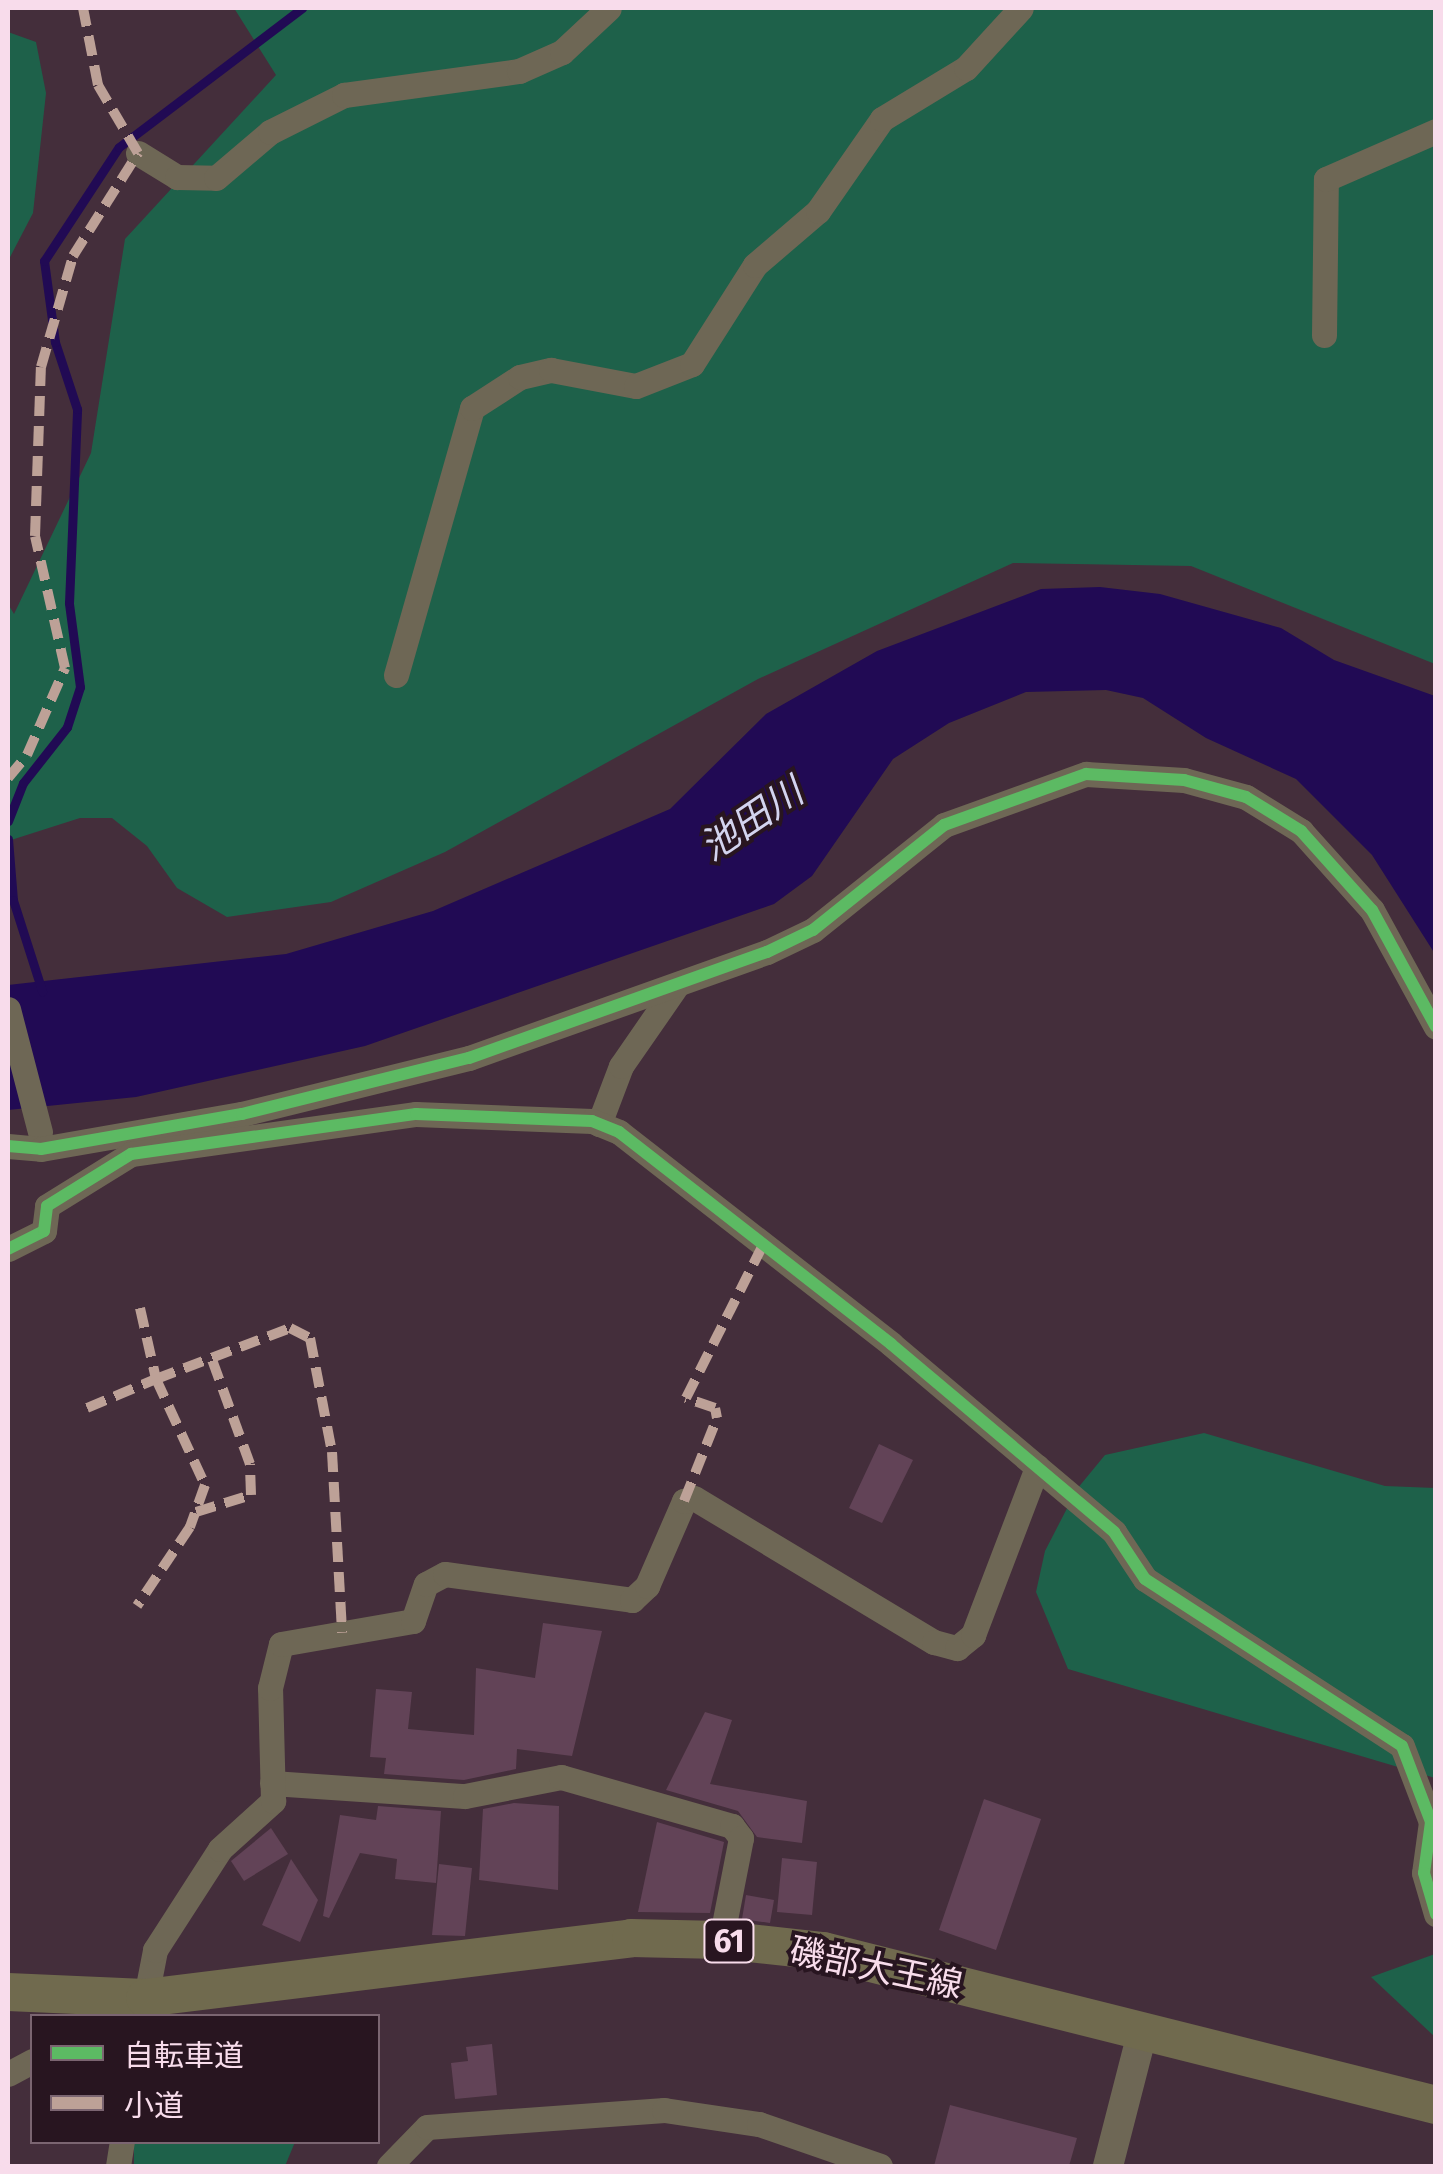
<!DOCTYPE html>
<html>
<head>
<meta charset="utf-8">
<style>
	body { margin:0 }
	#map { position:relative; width:1443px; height:2174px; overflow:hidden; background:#442e3b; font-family:"Fira Sans","Noto Sans JP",sans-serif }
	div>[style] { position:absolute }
	.green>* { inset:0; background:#1e614a }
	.water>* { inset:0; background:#210a54 }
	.stream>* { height:9px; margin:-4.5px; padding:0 4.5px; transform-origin:4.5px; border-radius:4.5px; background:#210a54 }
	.building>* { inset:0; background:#624357 }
	.minor>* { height:25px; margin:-12.5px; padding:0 12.5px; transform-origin:12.5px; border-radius:12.5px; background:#6e6755 }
	.tertiary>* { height:30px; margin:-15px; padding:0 15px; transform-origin:15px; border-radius:15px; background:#6e6755 }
	.primary>* { height:38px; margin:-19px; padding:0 19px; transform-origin:19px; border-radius:19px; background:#706a4e }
	.quiet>* { height:10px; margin-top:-5px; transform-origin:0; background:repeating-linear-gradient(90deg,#bda197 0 20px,transparent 0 30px) }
	.cycleway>* { height:12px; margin:-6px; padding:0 6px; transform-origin:6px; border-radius:6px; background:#5cba63 }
	span { translate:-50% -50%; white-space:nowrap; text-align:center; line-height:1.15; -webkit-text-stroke:8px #281520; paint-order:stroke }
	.shield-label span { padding:2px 8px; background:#281520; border:2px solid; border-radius:8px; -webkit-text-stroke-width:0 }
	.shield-label { font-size:32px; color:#f8dceb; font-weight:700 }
	.street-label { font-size:35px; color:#f8dceb }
	.water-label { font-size:38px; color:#d3d4ef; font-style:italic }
	.frame { position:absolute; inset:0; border:10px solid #f8dceb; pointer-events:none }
	.legend { position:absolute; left:30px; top:2014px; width:350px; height:130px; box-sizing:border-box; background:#281520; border:2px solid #7b6571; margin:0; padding:12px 18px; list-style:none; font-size:30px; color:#f8dceb }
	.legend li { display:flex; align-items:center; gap:20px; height:50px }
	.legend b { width:50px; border:2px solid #7b6571 }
</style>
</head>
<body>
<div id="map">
	<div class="green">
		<i style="clip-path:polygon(234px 8px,1435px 8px,1435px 664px,1191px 566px,1013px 563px,758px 679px,445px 852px,331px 902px,227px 917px,177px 888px,147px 846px,112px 818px,80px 818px,8px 841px,8px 604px,14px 614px,91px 453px,125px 239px,276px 75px)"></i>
		<i style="clip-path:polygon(8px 32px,36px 42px,46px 93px,33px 213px,8px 261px)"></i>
		<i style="clip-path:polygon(1204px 1433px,1385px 1486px,1435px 1488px,1435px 1778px,1068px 1669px,1036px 1592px,1045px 1551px,1077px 1489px,1105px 1455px)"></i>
		<i style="clip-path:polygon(1435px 1954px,1436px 1954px,1435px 2037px,1371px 1977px)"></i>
		<i style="clip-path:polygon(134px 2142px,295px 2142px,285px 2166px,134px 2166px)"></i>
	</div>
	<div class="water">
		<i style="clip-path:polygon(1100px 587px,1160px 594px,1281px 628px,1334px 660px,1435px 696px,1435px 954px,1372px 855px,1296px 779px,1206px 738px,1143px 698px,1106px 690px,1026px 692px,949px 723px,893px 759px,812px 876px,774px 904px,365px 1046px,136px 1097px,8px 1110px,8px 985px,286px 954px,433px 911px,670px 809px,766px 714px,877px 651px,1041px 589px)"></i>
	</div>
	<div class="stream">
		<i style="left:8px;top:821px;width:41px;rotate:-68.5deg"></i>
		<i style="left:23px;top:783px;width:71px;rotate:-51.8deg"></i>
		<i style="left:67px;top:727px;width:42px;rotate:-72deg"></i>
		<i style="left:80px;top:687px;width:85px;rotate:-97.5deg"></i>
		<i style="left:69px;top:603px;width:194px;rotate:-87.6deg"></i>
		<i style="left:77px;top:409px;width:71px;rotate:-108.2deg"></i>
		<i style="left:55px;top:342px;width:82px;rotate:-97.7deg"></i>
		<i style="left:44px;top:261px;width:136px;rotate:-56.7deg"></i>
		<i style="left:119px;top:147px;width:230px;rotate:-37.2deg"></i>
		<i style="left:8px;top:839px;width:61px;rotate:85.3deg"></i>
		<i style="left:13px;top:900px;width:96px;rotate:72.3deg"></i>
	</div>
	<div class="building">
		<i style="clip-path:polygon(879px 1444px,913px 1460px,882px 1523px,849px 1508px)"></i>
		<i style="clip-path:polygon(543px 1623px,602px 1631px,572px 1756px,517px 1749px,516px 1769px,464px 1780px,384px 1774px,386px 1758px,370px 1757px,376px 1689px,412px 1692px,408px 1729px,474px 1735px,476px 1668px,535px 1678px)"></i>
		<i style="clip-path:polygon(705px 1712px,732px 1720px,710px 1784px,807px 1801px,802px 1843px,757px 1837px,738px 1811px,666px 1790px)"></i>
		<i style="clip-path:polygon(984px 1799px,1041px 1819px,996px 1950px,939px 1930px)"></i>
		<i style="clip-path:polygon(514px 1803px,559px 1806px,558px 1890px,479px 1880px,483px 1809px)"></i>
		<i style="clip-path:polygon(378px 1806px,441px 1811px,436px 1883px,395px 1879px,397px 1859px,360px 1853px,329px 1918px,323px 1916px,340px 1815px,376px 1820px)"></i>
		<i style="clip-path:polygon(657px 1822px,724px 1842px,710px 1913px,638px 1912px)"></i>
		<i style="clip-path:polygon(271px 1828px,288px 1854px,244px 1881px,231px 1861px)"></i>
		<i style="clip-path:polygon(782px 1858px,817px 1862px,812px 1915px,777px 1912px)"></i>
		<i style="clip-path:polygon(291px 1859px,318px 1900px,300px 1942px,262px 1925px)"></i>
		<i style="clip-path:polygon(439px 1864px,472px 1868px,465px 1936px,432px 1935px)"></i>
		<i style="clip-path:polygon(746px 1895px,774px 1900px,770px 1923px,742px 1919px)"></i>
		<i style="clip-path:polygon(492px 2044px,497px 2095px,455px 2099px,451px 2063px,468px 2061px,466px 2047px)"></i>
		<i style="clip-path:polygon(950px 2105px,1077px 2138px,1069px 2166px,934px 2166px)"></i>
	</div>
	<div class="minor">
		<i style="left:138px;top:153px;width:46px;rotate:31.6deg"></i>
		<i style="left:177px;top:177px;width:39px;rotate:1deg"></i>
		<i style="left:216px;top:178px;width:71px;rotate:-40.4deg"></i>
		<i style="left:270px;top:132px;width:83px;rotate:-26.6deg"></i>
		<i style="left:344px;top:95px;width:177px;rotate:-7.8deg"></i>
		<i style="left:519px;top:71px;width:47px;rotate:-23.8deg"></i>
		<i style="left:562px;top:52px;width:64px;rotate:-43.1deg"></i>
		<i style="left:1324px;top:335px;width:156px;rotate:-89.3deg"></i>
		<i style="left:1326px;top:179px;width:120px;rotate:-23.6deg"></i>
		<i style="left:396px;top:675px;width:278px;rotate:-74.1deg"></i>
		<i style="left:472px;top:408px;width:57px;rotate:-32.9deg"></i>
		<i style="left:520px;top:377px;width:32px;rotate:-13deg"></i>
		<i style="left:551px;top:370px;width:86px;rotate:10.7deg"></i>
		<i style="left:636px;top:386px;width:60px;rotate:-21.4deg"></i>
		<i style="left:692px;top:364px;width:117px;rotate:-57.5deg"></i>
		<i style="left:755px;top:265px;width:83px;rotate:-40.6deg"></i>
		<i style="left:818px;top:211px;width:112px;rotate:-55.2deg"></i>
		<i style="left:882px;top:119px;width:98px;rotate:-31.3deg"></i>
		<i style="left:966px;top:68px;width:81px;rotate:-47.5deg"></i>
		<i style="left:8px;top:1009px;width:127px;rotate:75.4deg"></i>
		<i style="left:599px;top:1124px;width:62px;rotate:-69.2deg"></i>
		<i style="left:621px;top:1066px;width:98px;rotate:-55.3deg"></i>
		<i style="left:8px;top:1146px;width:33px;rotate:5deg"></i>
		<i style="left:41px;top:1149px;width:204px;rotate:-9.9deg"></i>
		<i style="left:242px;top:1114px;width:234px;rotate:-13.9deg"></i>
		<i style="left:469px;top:1058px;width:316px;rotate:-19.6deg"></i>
		<i style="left:767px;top:952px;width:51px;rotate:-25.6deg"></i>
		<i style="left:813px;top:930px;width:168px;rotate:-38.7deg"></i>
		<i style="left:944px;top:825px;width:151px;rotate:-19.8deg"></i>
		<i style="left:1086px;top:774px;width:98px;rotate:3.5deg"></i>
		<i style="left:1184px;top:780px;width:64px;rotate:15.3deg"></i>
		<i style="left:1246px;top:797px;width:65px;rotate:31.7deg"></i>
		<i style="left:1301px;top:831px;width:106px;rotate:48.1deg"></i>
		<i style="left:1372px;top:910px;width:133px;rotate:61.3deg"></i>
		<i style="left:8px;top:1249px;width:40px;rotate:-26.6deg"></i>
		<i style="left:44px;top:1231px;width:25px;rotate:-83deg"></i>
		<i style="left:47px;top:1206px;width:99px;rotate:-31.8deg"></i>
		<i style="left:131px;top:1154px;width:288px;rotate:-8deg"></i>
		<i style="left:416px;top:1114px;width:176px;rotate:2.3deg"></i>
		<i style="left:592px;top:1121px;width:29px;rotate:22deg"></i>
		<i style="left:619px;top:1132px;width:345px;rotate:37.9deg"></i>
		<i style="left:891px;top:1344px;width:292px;rotate:40.1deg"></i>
		<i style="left:1114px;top:1532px;width:56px;rotate:56.6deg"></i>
		<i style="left:1145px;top:1579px;width:306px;rotate:33deg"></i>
		<i style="left:1402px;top:1746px;width:81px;rotate:69.1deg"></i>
		<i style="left:1431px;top:1822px;width:51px;rotate:97.8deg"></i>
		<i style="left:1424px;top:1873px;width:43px;rotate:73.7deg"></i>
		<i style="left:272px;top:1783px;width:193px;rotate:3.9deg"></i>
		<i style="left:465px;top:1796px;width:98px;rotate:-11.2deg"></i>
		<i style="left:561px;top:1777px;width:178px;rotate:16deg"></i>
		<i style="left:732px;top:1826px;width:15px;rotate:53deg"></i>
		<i style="left:741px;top:1838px;width:104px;rotate:101.1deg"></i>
		<i style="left:143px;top:2012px;width:63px;rotate:-79deg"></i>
		<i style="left:155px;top:1950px;width:120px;rotate:-57.2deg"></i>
		<i style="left:220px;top:1849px;width:72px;rotate:-42.2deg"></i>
		<i style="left:273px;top:1801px;width:113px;rotate:-91.5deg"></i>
		<i style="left:270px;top:1688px;width:45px;rotate:-76deg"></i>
		<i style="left:281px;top:1644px;width:134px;rotate:-9.9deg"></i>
		<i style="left:413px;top:1621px;width:39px;rotate:-71deg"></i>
		<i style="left:426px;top:1584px;width:21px;rotate:-28deg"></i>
		<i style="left:445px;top:1574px;width:189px;rotate:7.9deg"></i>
		<i style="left:632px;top:1600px;width:21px;rotate:-43deg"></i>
		<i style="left:647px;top:1586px;width:93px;rotate:-66.5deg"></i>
		<i style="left:684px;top:1501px;width:10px;rotate:-17deg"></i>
		<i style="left:694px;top:1498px;width:280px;rotate:31deg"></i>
		<i style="left:934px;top:1642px;width:24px;rotate:15deg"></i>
		<i style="left:957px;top:1648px;width:21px;rotate:-39deg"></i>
		<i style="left:973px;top:1635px;width:180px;rotate:-69.1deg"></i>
		<i style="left:8px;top:2074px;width:27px;rotate:-28deg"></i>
		<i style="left:118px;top:2166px;width:24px;rotate:-81deg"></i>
		<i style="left:389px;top:2166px;width:54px;rotate:-45.7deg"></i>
		<i style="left:427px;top:2127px;width:238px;rotate:-4.1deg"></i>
		<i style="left:664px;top:2110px;width:96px;rotate:8.4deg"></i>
		<i style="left:759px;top:2124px;width:128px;rotate:19.1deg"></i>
	</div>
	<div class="tertiary">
		<i style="left:1108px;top:2166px;width:140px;rotate:-75.6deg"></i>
	</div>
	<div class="primary">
		<i style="left:8px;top:1992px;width:137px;rotate:2.5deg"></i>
		<i style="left:145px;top:1998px;width:490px;rotate:-7deg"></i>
		<i style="left:631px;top:1938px;width:90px;rotate:1.3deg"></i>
		<i style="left:721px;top:1940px;width:103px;rotate:6.2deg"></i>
		<i style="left:823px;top:1951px;width:632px;rotate:14.1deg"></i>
	</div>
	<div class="quiet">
		<i style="left:8px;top:778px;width:30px;rotate:-50deg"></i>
		<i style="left:27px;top:755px;width:95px;rotate:-66.4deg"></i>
		<i style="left:65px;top:668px;width:135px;rotate:-102.8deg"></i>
		<i style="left:35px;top:536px;width:169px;rotate:-88deg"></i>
		<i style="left:41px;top:367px;width:116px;rotate:-73.9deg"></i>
		<i style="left:73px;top:256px;width:122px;rotate:-57.7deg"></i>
		<i style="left:138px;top:153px;width:79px;rotate:-120.5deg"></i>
		<i style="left:98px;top:85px;width:78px;rotate:-101deg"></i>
		<i style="left:140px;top:1308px;width:73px;rotate:77.3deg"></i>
		<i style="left:156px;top:1379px;width:143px;rotate:-20.8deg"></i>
		<i style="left:290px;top:1328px;width:22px;rotate:27deg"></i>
		<i style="left:310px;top:1338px;width:116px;rotate:79.1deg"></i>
		<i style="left:332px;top:1452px;width:181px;rotate:86.8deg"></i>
		<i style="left:87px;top:1408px;width:75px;rotate:-22.8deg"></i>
		<i style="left:156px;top:1379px;width:117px;rotate:65.2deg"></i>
		<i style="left:205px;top:1485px;width:45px;rotate:109.7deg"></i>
		<i style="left:190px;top:1527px;width:95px;rotate:123.9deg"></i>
		<i style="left:684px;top:1501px;width:89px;rotate:-68.3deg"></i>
		<i style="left:717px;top:1418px;width:10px;rotate:-101deg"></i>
		<i style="left:715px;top:1408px;width:31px;rotate:-161deg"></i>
		<i style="left:686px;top:1398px;width:171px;rotate:-63.3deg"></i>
		<i style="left:196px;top:1512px;width:58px;rotate:-17.2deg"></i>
		<i style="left:251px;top:1495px;width:31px;rotate:-92deg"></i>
		<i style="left:250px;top:1464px;width:114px;rotate:-110deg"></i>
	</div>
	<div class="cycleway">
		<i style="left:8px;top:1146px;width:33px;rotate:5deg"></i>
		<i style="left:41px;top:1149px;width:204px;rotate:-9.9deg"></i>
		<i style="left:242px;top:1114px;width:234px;rotate:-13.9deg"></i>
		<i style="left:469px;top:1058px;width:316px;rotate:-19.6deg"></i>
		<i style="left:767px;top:952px;width:51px;rotate:-25.6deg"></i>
		<i style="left:813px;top:930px;width:168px;rotate:-38.7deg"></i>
		<i style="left:944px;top:825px;width:151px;rotate:-19.8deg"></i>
		<i style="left:1086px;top:774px;width:98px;rotate:3.5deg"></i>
		<i style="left:1184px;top:780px;width:64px;rotate:15.3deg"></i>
		<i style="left:1246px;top:797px;width:65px;rotate:31.7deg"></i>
		<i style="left:1301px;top:831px;width:106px;rotate:48.1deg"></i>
		<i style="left:1372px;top:910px;width:133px;rotate:61.3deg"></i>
		<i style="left:8px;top:1249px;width:40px;rotate:-26.6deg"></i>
		<i style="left:44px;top:1231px;width:25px;rotate:-83deg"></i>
		<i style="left:47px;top:1206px;width:99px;rotate:-31.8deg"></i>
		<i style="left:131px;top:1154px;width:288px;rotate:-8deg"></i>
		<i style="left:416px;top:1114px;width:176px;rotate:2.3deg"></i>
		<i style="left:592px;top:1121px;width:29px;rotate:22deg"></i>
		<i style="left:619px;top:1132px;width:345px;rotate:37.9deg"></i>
		<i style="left:891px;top:1344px;width:292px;rotate:40.1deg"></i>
		<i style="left:1114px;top:1532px;width:56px;rotate:56.6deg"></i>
		<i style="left:1145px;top:1579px;width:306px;rotate:33deg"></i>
		<i style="left:1402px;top:1746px;width:81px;rotate:69.1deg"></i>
		<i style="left:1431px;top:1822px;width:51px;rotate:97.8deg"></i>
		<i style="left:1424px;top:1873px;width:43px;rotate:73.7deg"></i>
	</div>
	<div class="shield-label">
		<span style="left:729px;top:1941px">61</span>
	</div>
	<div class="street-label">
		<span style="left:876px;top:1968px;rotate:12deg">磯部大王線</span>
	</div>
	<div class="water-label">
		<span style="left:752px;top:820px;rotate:-34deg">池田川</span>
	</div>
	<div class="frame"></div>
	<ul class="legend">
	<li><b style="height:12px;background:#5cba63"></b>自転車道</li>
	<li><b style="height:12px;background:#bda197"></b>小道</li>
	</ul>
</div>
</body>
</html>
